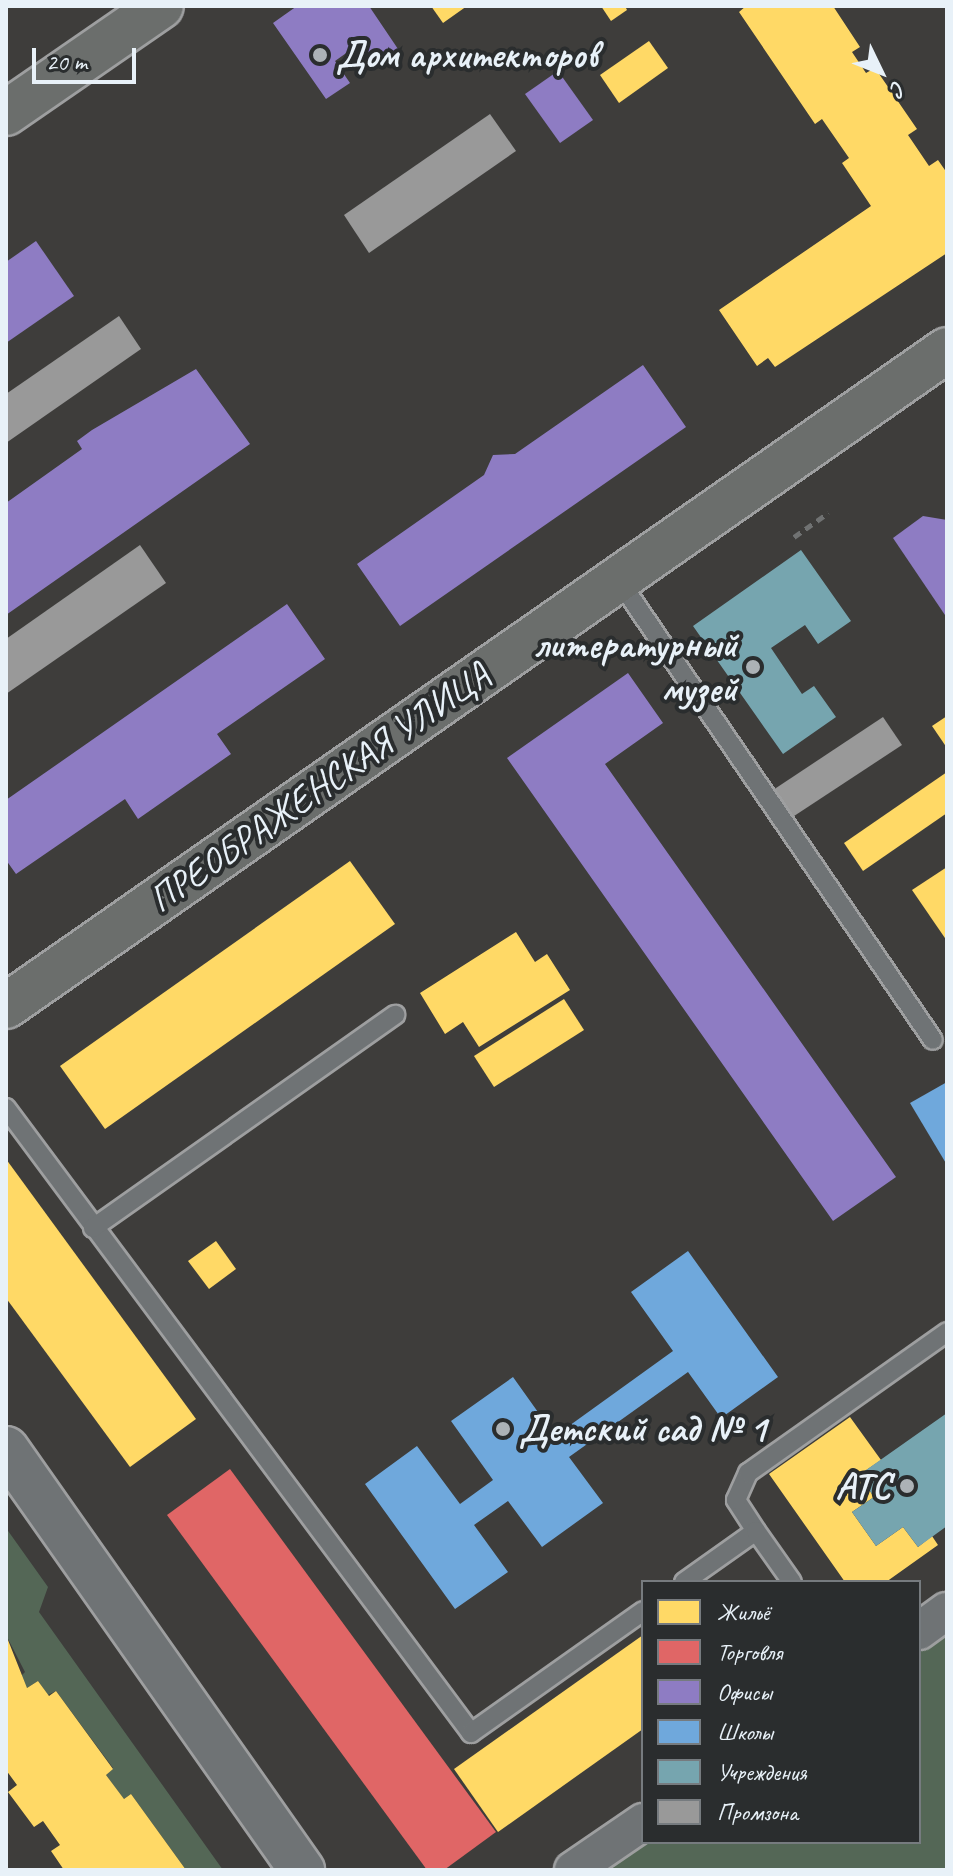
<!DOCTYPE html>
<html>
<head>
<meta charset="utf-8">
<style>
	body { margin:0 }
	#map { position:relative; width:953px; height:1876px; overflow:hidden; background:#3e3d3b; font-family:Caveat,sans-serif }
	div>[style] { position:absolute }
	.green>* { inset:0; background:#546756 }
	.homes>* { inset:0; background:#ffd966 }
	.shops>* { inset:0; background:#e06666 }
	.offices>* { inset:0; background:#8e7cc3 }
	.schools>* { inset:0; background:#6fa8dc }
	.public>* { inset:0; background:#76a5af }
	.industry>* { inset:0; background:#999 }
	.path>* { height:5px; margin-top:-2.5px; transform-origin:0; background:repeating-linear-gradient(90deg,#707272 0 8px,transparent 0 14px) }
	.roads { filter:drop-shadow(2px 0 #9e9fa0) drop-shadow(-2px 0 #9e9fa0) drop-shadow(0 2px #9e9fa0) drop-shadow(0 -2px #9e9fa0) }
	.lane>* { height:18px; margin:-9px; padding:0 9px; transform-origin:9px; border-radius:9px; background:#6f7375 }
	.street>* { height:36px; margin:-18px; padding:0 18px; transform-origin:18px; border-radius:18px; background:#6f7375 }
	.secondary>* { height:44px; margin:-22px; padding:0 22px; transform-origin:22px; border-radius:22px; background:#6f7375 }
	.primary>* { height:44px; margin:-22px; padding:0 22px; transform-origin:22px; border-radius:22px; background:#6b6e6c }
	.dots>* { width:22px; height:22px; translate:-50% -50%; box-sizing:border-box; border:4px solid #2a2d2e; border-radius:50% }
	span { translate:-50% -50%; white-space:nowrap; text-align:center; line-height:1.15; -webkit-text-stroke:8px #2a2d2e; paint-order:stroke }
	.poi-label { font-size:38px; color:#e8f1f8; font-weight:700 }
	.left { translate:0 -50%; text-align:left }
	.right { translate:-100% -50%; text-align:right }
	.street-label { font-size:38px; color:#e8f1f8 }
	.frame { position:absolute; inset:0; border:8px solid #e8f1f8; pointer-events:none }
	.legend { position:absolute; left:641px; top:1580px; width:280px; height:264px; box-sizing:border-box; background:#2a2d2e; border:2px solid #767b7f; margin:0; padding:10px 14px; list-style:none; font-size:24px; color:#e8f1f8 }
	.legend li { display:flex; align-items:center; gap:16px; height:40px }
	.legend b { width:40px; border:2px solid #767b7f }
	.north { position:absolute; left:841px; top:32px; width:80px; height:80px; -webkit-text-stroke:6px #2a2d2e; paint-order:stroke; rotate:133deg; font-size:22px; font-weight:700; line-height:32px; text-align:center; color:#e8f1f8 }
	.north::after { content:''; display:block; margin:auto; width:28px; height:36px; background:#e8f1f8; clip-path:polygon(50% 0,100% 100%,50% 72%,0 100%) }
	.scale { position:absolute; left:32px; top:48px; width:104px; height:36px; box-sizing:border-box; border:4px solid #e8f1f8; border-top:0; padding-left:10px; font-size:24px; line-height:28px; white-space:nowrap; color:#e8f1f8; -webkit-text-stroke:6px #2a2d2e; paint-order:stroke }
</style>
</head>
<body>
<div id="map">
	<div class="green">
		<i style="clip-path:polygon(6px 1528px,48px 1587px,39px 1612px,223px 1870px,186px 1870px,131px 1794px,124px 1799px,106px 1775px,113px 1768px,56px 1691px,48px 1695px,38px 1681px,27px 1688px,19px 1678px,25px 1672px,6px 1635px)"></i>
		<i style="clip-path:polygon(947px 1614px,947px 1870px,577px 1870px,643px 1842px,919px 1842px,919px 1634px)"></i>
	</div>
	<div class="homes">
		<i style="clip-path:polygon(431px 6px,467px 6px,443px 23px)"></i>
		<i style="clip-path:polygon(601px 6px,625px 6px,627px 10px,611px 21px)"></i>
		<i style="clip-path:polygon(746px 6px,833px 6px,860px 47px,852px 52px,866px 73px,875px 68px,917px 129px,908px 135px,929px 166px,938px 160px,947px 173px,947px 253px,775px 367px,768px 358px,757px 366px,719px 310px,871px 206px,842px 163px,849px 158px,822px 119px,815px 124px,739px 12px)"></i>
		<i style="clip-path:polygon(649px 41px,668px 68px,619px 103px,600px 75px)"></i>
		<i style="clip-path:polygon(947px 716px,947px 748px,932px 726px)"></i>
		<i style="clip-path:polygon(947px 772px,947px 813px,863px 871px,844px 843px)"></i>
		<i style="clip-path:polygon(350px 861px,395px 924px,105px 1129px,60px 1066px)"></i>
		<i style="clip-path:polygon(947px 867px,947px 941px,912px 890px)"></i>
		<i style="clip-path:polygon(516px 932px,535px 962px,547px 954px,570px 990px,479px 1047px,463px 1022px,445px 1034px,420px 993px)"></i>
		<i style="clip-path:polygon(564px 999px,584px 1030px,494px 1087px,474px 1056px)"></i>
		<i style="clip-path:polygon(6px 1159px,196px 1419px,130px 1467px,6px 1298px)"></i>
		<i style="clip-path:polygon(216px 1241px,236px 1269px,209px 1289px,188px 1261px)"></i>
		<i style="clip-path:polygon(850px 1417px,881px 1460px,859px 1475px,874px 1497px,852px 1512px,876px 1546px,903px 1527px,918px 1547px,932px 1536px,938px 1545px,886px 1582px,845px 1582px,769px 1474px)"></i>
		<i style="clip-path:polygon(6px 1635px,27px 1688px,38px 1681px,49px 1696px,56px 1691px,113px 1769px,106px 1775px,124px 1799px,131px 1794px,186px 1870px,64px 1870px,51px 1851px,60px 1845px,43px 1821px,34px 1827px,8px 1792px,17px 1785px,6px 1770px)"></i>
		<i style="clip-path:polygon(643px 1635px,643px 1729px,498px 1832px,454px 1769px)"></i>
	</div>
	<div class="shops">
		<i style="clip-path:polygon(230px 1469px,496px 1832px,444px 1870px,427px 1870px,167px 1515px)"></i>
	</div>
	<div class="offices">
		<i style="clip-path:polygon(297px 6px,369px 6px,398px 49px,374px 66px,359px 44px,335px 61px,350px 83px,326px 99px,273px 23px)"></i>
		<i style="clip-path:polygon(558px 71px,593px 120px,560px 143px,525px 94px)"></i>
		<i style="clip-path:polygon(36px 241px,74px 296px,6px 343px,6px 262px)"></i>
		<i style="clip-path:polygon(643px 365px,686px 427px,400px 626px,357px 564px,484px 475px,493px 455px,515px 454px)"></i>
		<i style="clip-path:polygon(196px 369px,250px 444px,6px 615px,6px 503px,82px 449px,77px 441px,92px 430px)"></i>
		<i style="clip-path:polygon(923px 516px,947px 520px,947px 618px,893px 538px)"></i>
		<i style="clip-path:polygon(287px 604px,325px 659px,217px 734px,231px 754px,138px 819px,125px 799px,16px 874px,6px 860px,6px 800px)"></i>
		<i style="clip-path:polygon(628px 673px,663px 723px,605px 764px,896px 1177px,833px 1221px,507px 758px)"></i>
	</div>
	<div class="schools">
		<i style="clip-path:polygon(947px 1082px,947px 1165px,910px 1103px)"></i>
		<i style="clip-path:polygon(688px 1251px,778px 1377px,721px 1418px,688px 1372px,569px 1457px,603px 1503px,542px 1547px,508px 1501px,474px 1525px,508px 1572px,455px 1609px,365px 1484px,417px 1446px,460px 1504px,493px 1480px,451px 1421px,513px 1377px,555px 1436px,673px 1351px,631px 1292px)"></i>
	</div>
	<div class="public">
		<i style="clip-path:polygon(801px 550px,851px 621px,818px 644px,805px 625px,771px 648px,802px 694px,814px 686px,836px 717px,783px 754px,693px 626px)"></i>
		<i style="clip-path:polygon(947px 1413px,947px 1526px,918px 1547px,903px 1527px,876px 1546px,852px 1512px,874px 1497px,859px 1475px)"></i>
	</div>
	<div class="industry">
		<i style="clip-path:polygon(490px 114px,516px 151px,369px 253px,344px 215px)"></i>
		<i style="clip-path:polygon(119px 316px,141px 349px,6px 443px,6px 394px)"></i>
		<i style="clip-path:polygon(140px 545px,166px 583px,6px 694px,6px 639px)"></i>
		<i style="clip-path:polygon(883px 717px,902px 745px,785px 822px,767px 794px)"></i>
	</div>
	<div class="path">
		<i style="left:794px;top:537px;width:42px;rotate:-35.2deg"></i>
	</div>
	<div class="roads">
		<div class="lane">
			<i style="left:618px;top:579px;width:558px;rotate:55.66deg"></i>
			<i style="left:6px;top:1108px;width:779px;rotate:53.35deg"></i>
			<i style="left:471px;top:1733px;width:211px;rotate:-35.3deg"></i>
			<i style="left:93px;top:1228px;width:370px;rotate:-35.2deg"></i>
			<i style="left:756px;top:1531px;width:37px;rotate:-123deg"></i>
			<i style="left:736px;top:1500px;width:30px;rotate:-66deg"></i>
			<i style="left:748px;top:1473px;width:244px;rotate:-35.3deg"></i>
			<i style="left:684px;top:1582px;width:88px;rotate:-35.3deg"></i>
			<i style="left:756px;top:1531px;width:62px;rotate:54.8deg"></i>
		</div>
		<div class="street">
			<i style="left:919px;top:1631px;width:34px;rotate:-36deg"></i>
			<i style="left:573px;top:1870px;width:85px;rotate:-34.4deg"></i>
		</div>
		<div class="secondary">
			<i style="left:6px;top:1449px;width:515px;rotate:54.89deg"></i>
		</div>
		<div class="primary">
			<i style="left:6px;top:113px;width:188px;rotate:-34.6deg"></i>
			<i style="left:6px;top:1006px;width:1147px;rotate:-34.88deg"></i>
		</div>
	</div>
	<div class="dots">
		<i style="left:320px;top:55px;background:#acb2b6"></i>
		<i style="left:753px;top:667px;background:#acb2b6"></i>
		<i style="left:503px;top:1429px;background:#acb2b6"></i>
		<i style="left:907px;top:1486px;background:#acb2b6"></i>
	</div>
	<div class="poi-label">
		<span class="left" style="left:336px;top:55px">Дом архитекторов</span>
		<span class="right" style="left:737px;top:667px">литературный<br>музей</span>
		<span class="left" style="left:519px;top:1429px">Детский сад № 1</span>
		<span class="right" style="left:891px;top:1486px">АТС</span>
	</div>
	<div class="street-label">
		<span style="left:319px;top:787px;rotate:-35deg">ПРЕОБРАЖЕНСКАЯ УЛИЦА</span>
	</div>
	<div class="frame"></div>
	<ul class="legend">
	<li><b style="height:22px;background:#ffd966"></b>Жильё</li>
	<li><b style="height:22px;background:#e06666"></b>Торговля</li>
	<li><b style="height:22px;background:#8e7cc3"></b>Офисы</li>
	<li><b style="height:22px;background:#6fa8dc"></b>Школы</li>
	<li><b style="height:22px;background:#76a5af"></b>Учреждения</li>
	<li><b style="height:22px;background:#999"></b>Промзона</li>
	</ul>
	<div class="north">С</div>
	<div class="scale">20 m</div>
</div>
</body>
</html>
